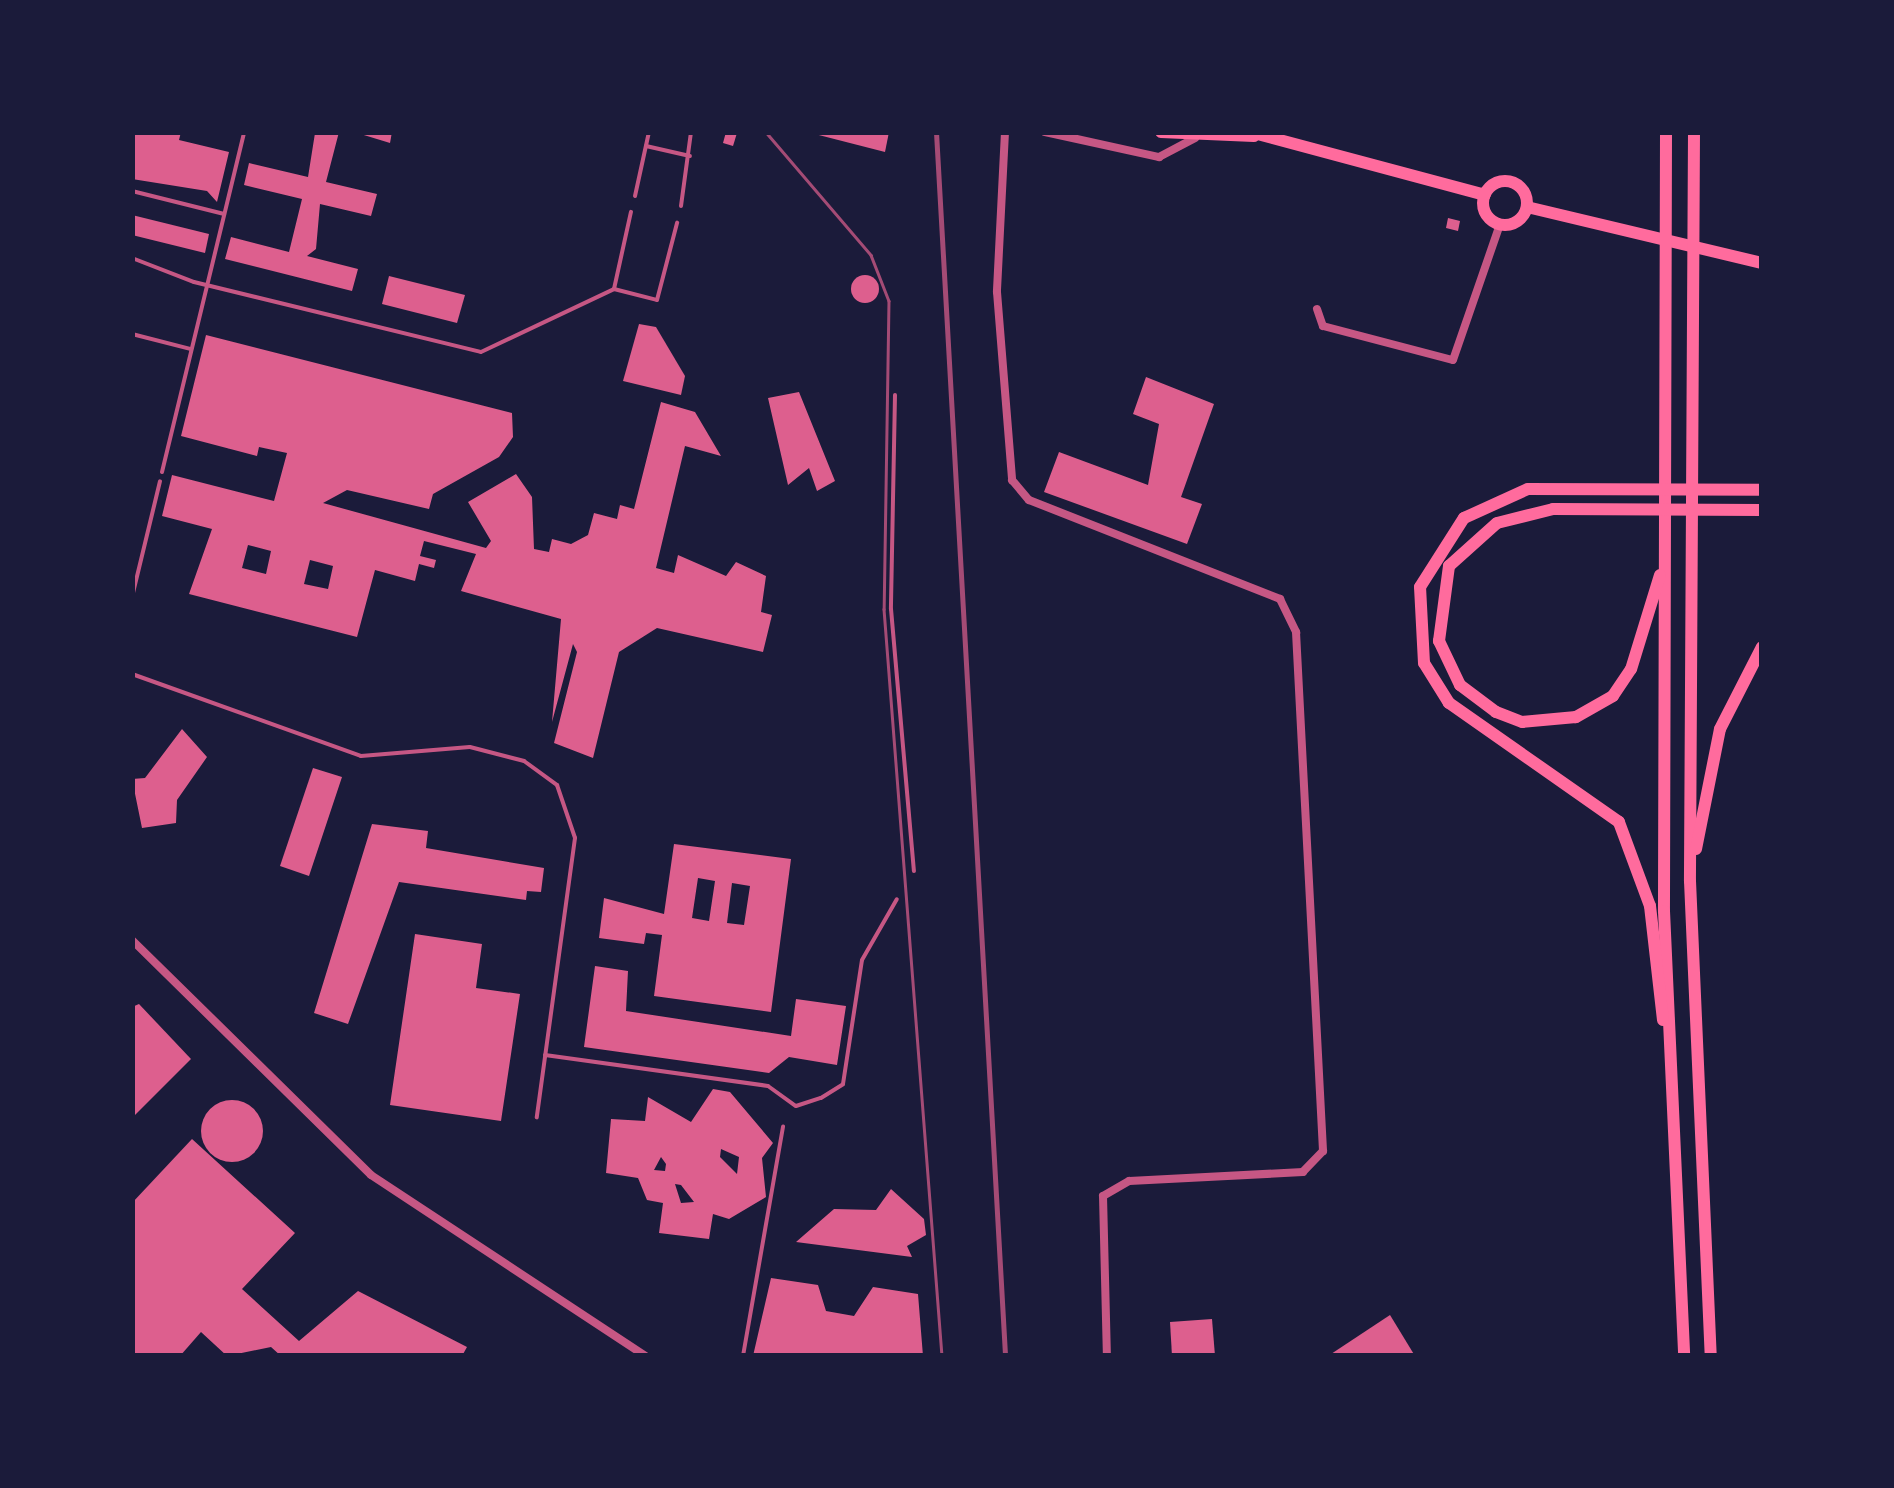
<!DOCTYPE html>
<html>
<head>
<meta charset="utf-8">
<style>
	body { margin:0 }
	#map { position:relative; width:1894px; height:1488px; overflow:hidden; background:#1b1b3a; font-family:"IBM Plex Serif",serif }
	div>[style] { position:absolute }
	.building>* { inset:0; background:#dd5f8e }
	.round { border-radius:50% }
	.service>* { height:4px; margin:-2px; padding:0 2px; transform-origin:2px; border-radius:2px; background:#c65784 }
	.minor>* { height:8px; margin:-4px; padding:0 4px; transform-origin:4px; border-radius:4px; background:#c65784 }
	.primary>* { height:12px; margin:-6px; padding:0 6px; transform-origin:6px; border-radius:6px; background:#ff6b9d }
	.primary>.ring { margin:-6px; padding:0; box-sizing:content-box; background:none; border:12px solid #ff6b9d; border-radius:50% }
	.trunk>* { height:12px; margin:-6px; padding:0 6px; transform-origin:6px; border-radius:6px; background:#ff6b9d }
	.tram>* { height:2.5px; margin:-1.25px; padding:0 1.25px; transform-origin:1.25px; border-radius:1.25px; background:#a44b75 }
	.rail>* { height:5px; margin:-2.5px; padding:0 2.5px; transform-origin:2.5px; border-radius:2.5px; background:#a44b75 }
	span { translate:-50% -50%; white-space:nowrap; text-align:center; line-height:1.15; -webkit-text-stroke:9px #1b1b3a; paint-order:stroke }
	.frame { position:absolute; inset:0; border:135px solid #1b1b3a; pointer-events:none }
</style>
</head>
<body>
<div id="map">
	<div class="building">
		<i style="clip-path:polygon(132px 132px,181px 132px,179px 140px,229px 152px,217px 202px,207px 191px,132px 179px)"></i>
		<i style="clip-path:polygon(339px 132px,326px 182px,377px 194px,371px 216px,320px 204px,316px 249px,307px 256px,358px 269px,352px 291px,225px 259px,231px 237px,289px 252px,302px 199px,244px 185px,249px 163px,308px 177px,315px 133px)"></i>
		<i style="clip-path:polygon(354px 132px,392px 132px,390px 143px)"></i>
		<i style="clip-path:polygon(726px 132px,737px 133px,733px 146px,723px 143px)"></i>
		<i style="clip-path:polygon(807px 132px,889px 132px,885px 152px)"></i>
		<i style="clip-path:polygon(132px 215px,209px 234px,205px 253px,132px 235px)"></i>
		<i style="clip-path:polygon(1448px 218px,1460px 221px,1458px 231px,1446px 228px)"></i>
		<i class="round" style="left:851px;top:275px;width:28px;height:28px"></i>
		<i style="clip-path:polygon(389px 276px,465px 295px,457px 323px,382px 304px)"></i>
		<i style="clip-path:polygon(639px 324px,656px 327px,685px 376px,681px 395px,623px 381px)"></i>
		<i style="clip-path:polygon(evenodd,206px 335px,512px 413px,513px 437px,499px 457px,433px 494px,429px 509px,347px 490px,323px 503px,486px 548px,491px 541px,468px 502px,516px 474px,532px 497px,534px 549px,549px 552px,552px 539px,571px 544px,588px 535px,594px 513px,617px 519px,620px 505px,634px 509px,661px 402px,695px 412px,721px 456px,685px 446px,656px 568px,674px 573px,678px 555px,726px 576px,736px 562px,766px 576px,761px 612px,772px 615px,763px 652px,657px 628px,619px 652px,593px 758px,554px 743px,577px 652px,573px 644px,552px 722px,561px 619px,461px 591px,476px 554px,424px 541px,420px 556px,436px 560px,434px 568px,419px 564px,415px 581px,375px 570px,357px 637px,189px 594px,212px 529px,162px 516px,172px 475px,274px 501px,287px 453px,259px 447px,257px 456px,181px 436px,206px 335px,248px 545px,271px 551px,266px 574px,242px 568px,248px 545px,206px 335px,310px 560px,333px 566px,328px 589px,304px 584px,310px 560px)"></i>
		<i style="clip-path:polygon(1146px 377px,1214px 404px,1181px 497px,1202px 504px,1187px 544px,1044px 492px,1059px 452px,1148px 485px,1159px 424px,1133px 414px)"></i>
		<i style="clip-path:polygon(799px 392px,835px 481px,817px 491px,809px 468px,788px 485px,768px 398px)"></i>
		<i style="clip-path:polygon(182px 729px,207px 757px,177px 800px,176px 823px,142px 828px,132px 779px,145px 778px)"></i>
		<i style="clip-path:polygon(313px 768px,342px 777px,309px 876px,280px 866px)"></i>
		<i style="clip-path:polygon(372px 824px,428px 831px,426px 848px,544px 868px,541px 892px,527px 891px,526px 900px,399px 882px,348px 1024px,314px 1013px)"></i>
		<i style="clip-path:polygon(evenodd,674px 844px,791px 859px,771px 1012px,654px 996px,662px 935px,646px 933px,644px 944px,599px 938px,604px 898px,664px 914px,674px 844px,698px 878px,715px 881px,709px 921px,692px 918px,698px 878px,674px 844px,732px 883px,750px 886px,744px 925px,727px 923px,732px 883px)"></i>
		<i style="clip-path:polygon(415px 934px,482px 944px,476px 988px,520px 994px,501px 1121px,390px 1105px)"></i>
		<i style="clip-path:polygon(595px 966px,628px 971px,626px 1011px,791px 1036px,796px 999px,846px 1006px,837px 1065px,789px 1057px,769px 1073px,584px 1047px)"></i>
		<i style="clip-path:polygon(139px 1004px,191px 1059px,132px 1118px,132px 1007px)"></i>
		<i style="clip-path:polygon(evenodd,713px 1089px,730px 1092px,773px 1143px,762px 1158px,766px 1197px,729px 1219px,713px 1214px,709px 1239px,659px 1233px,663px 1203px,647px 1200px,638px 1178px,606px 1173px,611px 1119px,645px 1121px,648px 1097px,691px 1122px,713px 1089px,721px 1149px,739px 1157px,737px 1174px,720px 1157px,721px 1149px,713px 1089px,661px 1157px,666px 1164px,665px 1171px,654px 1170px,661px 1157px,713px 1089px,675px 1184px,681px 1185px,694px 1202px,681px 1203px,675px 1184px)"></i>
		<i class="round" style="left:201px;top:1100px;width:62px;height:62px"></i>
		<i style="clip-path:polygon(192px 1139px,295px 1233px,242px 1289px,299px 1341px,358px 1291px,467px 1347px,462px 1356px,281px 1356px,271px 1347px,227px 1356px,201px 1332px,180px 1356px,132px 1356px,132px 1203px)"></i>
		<i style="clip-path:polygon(891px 1189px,924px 1219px,926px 1235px,907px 1246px,912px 1257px,796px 1242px,834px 1209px,876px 1210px)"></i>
		<i style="clip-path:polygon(771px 1278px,818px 1285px,826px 1311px,854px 1316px,873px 1287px,918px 1294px,923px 1356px,753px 1356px)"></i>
		<i style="clip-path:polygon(1390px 1315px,1415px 1356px,1328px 1356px)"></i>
		<i style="clip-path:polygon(1212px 1319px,1215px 1356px,1172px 1356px,1170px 1322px)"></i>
	</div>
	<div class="service">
		<i style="left:646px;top:146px;width:45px;rotate:12.8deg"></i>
		<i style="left:132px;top:191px;width:95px;rotate:14deg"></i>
		<i style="left:635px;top:196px;width:66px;rotate:-77.7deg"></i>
		<i style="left:681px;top:206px;width:75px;rotate:-82.3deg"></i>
		<i style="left:132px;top:258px;width:66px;rotate:21.2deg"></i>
		<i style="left:194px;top:282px;width:295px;rotate:13.7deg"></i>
		<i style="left:481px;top:352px;width:147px;rotate:-25.3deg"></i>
		<i style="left:614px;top:289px;width:44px;rotate:14.3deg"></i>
		<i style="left:657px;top:300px;width:80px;rotate:-75.4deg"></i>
		<i style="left:614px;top:289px;width:79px;rotate:-77.6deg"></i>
		<i style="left:132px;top:334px;width:61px;rotate:14.3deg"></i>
		<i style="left:895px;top:395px;width:214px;rotate:91.1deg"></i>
		<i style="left:891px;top:609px;width:263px;rotate:85deg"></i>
		<i style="left:162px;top:472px;width:350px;rotate:-76.4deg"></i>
		<i style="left:132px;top:597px;width:119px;rotate:-76.4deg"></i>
		<i style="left:132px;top:674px;width:243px;rotate:19.7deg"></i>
		<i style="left:361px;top:756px;width:109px;rotate:-4.7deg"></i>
		<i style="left:470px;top:747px;width:56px;rotate:14.5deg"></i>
		<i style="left:524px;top:761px;width:41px;rotate:36deg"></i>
		<i style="left:557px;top:785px;width:56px;rotate:71.2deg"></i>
		<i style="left:575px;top:838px;width:282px;rotate:97.8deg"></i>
		<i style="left:545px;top:1055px;width:225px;rotate:7.9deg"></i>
		<i style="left:768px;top:1086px;width:34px;rotate:36deg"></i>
		<i style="left:796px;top:1106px;width:26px;rotate:-18deg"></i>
		<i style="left:821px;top:1098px;width:26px;rotate:-32deg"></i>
		<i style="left:843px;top:1084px;width:125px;rotate:-81.3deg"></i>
		<i style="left:862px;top:960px;width:70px;rotate:-60.2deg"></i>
		<i style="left:743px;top:1356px;width:233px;rotate:-80.1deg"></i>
	</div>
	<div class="minor">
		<i style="left:1005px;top:132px;width:160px;rotate:92.9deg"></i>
		<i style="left:997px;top:292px;width:189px;rotate:85.4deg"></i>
		<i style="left:1012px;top:480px;width:26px;rotate:50deg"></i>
		<i style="left:1029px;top:500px;width:270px;rotate:21.5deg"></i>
		<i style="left:1280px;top:599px;width:37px;rotate:64deg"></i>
		<i style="left:1296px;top:632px;width:520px;rotate:87.02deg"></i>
		<i style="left:1323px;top:1151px;width:29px;rotate:134deg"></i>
		<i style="left:1303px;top:1172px;width:174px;rotate:177deg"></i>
		<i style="left:1129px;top:1181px;width:30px;rotate:150deg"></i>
		<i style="left:1103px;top:1196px;width:160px;rotate:88.6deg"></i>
		<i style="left:1045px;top:132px;width:117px;rotate:12.4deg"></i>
		<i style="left:1159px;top:157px;width:41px;rotate:-27.8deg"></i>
		<i style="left:1317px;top:309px;width:18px;rotate:71deg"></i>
		<i style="left:1323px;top:326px;width:134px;rotate:14.7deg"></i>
		<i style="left:1453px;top:360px;width:144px;rotate:-70.9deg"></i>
		<i style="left:132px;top:940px;width:335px;rotate:44.5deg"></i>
		<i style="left:371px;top:1175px;width:329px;rotate:33.4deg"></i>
	</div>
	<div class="primary">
		<i style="left:1161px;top:132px;width:93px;rotate:2.5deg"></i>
		<i style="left:1250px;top:132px;width:243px;rotate:15deg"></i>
		<i class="ring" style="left:1483px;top:181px;width:32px;height:32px"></i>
		<i style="left:1527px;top:207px;width:242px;rotate:13.4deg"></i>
	</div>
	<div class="trunk">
		<i style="left:1666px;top:132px;width:779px;rotate:90.15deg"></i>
		<i style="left:1664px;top:911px;width:445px;rotate:87.4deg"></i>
		<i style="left:1694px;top:132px;width:749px;rotate:90.31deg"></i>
		<i style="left:1690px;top:881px;width:475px;rotate:87.5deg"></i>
		<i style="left:1660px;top:575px;width:98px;rotate:107.1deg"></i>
		<i style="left:1631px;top:669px;width:32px;rotate:124deg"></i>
		<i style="left:1613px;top:696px;width:43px;rotate:150.4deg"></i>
		<i style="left:1576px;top:717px;width:54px;rotate:174.7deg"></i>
		<i style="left:1522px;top:722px;width:28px;rotate:-159deg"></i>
		<i style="left:1496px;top:712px;width:45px;rotate:-143.1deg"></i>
		<i style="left:1460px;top:685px;width:49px;rotate:-115.5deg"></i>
		<i style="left:1439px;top:641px;width:76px;rotate:-82.4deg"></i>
		<i style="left:1449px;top:566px;width:64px;rotate:-41.9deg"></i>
		<i style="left:1497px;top:523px;width:58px;rotate:-14deg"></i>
		<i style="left:1553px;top:509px;width:209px;rotate:0.3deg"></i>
		<i style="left:1696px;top:849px;width:122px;rotate:-78.7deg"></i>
		<i style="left:1720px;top:729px;width:92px;rotate:-62.9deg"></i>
		<i style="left:1663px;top:1020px;width:115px;rotate:-96.5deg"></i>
		<i style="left:1650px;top:906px;width:90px;rotate:-110.3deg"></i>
		<i style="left:1619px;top:822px;width:208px;rotate:-145deg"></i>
		<i style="left:1449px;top:703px;width:47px;rotate:-122deg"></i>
		<i style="left:1424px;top:663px;width:76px;rotate:-93deg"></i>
		<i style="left:1420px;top:587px;width:82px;rotate:-57.5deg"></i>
		<i style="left:1464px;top:518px;width:70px;rotate:-24.4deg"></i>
		<i style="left:1528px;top:489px;width:234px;rotate:0.2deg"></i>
	</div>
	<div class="tram">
		<i style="left:766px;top:132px;width:162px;rotate:49.5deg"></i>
		<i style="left:871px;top:255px;width:49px;rotate:68.6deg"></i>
		<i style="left:889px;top:301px;width:308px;rotate:90.9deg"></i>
		<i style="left:884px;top:609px;width:749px;rotate:85.56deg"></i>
	</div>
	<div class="rail">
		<i style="left:936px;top:132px;width:1226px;rotate:86.77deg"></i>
	</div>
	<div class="frame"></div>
</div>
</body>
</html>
